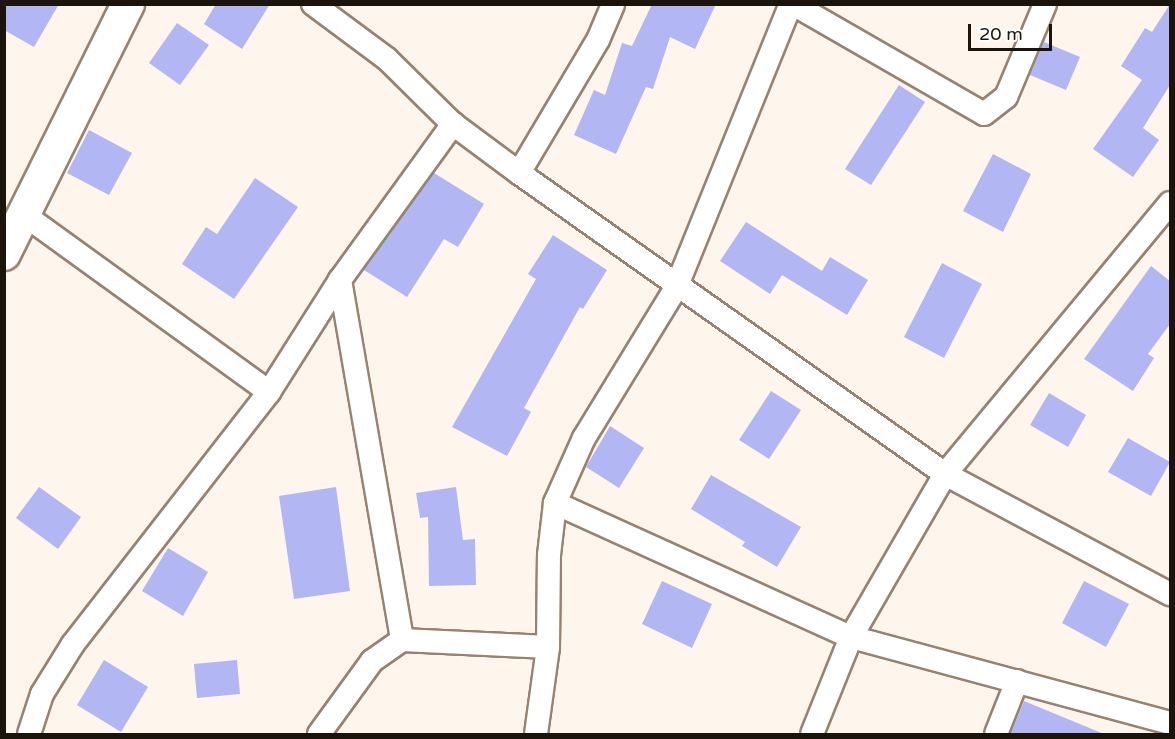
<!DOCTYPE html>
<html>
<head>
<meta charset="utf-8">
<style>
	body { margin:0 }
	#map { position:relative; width:1175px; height:739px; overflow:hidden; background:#fef5ed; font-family:"Varela Round",sans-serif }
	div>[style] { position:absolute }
	.building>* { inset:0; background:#b2b6f3 }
	.roads { filter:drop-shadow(2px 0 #968372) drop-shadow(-2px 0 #968372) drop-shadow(0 2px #968372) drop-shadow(0 -2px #968372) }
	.street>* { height:22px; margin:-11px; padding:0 11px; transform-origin:11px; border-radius:11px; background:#fff }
	.secondary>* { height:32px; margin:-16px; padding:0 16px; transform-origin:16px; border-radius:16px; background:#fff }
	span { translate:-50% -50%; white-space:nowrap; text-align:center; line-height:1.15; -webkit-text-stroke:4.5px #fff; paint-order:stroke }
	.frame { position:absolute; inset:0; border:6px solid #1b140d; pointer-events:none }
	.scale { position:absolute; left:968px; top:24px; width:84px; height:27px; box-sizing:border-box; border:3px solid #1b140d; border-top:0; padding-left:8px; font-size:18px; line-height:21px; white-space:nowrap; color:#1b140d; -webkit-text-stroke:4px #fff; paint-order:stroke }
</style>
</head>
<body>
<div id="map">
	<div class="building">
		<i style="clip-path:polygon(4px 4px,59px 4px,34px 47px,4px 30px)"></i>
		<i style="clip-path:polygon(216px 4px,270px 4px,242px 49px,204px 24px)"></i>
		<i style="clip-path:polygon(652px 4px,716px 4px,695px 49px,670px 37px,653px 89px,646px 87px,616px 154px,574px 135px,594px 90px,605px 95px,622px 43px,632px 46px)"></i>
		<i style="clip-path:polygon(1170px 4px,1170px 85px,1143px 128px,1159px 140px,1133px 177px,1093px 149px,1142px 80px,1121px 66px,1145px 28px,1152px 32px)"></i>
		<i style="clip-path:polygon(177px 23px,209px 45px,180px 85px,149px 63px)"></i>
		<i style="clip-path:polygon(1044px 42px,1080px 57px,1066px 90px,1030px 75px)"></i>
		<i style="clip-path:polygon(899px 85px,925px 102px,871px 185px,845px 169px)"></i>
		<i style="clip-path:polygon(89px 130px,132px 153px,109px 195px,67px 173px)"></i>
		<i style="clip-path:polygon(993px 154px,1031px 174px,1003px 232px,963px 211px)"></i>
		<i style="clip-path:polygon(434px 173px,484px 204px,458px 247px,444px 239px,407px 297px,364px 270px)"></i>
		<i style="clip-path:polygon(255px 178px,298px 207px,234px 299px,182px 264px,206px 227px,217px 234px)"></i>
		<i style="clip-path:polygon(746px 222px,822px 271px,830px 257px,868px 280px,847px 315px,782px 275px,770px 294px,720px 261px)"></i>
		<i style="clip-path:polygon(553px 235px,607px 270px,583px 309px,580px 307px,524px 408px,531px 412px,507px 456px,452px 427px,536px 279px,528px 274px)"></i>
		<i style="clip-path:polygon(942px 263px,982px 284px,944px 358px,904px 337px)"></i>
		<i style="clip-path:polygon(1151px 266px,1170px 281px,1170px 324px,1148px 354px,1154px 358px,1133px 391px,1084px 359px)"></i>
		<i style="clip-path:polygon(771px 391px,801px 410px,769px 459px,739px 440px)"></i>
		<i style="clip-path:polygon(1049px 393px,1086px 415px,1068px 447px,1030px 425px)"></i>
		<i style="clip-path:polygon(610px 426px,644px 448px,619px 488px,586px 467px)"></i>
		<i style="clip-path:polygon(1128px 438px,1170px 462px,1151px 496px,1108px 472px)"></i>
		<i style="clip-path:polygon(711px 475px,801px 527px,777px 567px,742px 546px,745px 542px,691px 509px)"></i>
		<i style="clip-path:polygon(39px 487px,81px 517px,58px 549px,16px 518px)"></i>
		<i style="clip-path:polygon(336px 487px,350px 591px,294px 599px,279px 496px)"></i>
		<i style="clip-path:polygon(456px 487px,463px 540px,475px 539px,476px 585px,429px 586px,428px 517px,420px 518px,416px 493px)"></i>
		<i style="clip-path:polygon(168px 548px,208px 572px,183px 616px,142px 591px)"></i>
		<i style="clip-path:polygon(662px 581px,712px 604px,692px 648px,642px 624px)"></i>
		<i style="clip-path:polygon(1084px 581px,1129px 604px,1106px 647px,1062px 623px)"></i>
		<i style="clip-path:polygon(104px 660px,148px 687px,121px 732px,77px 705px)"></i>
		<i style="clip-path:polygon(237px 660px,240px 694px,197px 698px,194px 664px)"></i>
		<i style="clip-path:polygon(1024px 701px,1104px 734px,1104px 735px,1010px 735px)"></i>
	</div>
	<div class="roads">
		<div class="street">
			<i style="left:313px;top:4px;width:92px;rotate:36.6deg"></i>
			<i style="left:387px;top:59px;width:93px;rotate:44.6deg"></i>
			<i style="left:453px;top:124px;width:82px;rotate:36.6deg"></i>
			<i style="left:519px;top:173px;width:522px;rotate:35.24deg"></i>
			<i style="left:945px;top:474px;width:255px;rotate:28.1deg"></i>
			<i style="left:793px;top:4px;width:220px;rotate:29.9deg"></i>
			<i style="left:984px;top:114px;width:28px;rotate:-38deg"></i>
			<i style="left:1006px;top:97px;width:101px;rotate:-67.2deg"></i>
			<i style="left:519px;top:173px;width:155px;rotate:-59.3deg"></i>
			<i style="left:598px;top:40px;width:39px;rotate:-67deg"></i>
			<i style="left:26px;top:216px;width:300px;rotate:35.9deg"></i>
			<i style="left:340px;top:280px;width:365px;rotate:80.2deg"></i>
			<i style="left:555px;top:503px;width:325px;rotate:24.4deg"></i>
			<i style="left:851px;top:637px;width:330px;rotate:15.1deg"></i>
			<i style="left:29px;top:734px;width:42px;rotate:-72deg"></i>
			<i style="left:42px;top:694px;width:59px;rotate:-58.2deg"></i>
			<i style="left:73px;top:644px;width:319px;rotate:-52.1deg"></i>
			<i style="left:269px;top:392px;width:133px;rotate:-57.6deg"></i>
			<i style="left:340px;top:280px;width:193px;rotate:-54.1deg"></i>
			<i style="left:319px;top:734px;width:90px;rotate:-54deg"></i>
			<i style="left:372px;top:661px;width:37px;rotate:-35deg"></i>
			<i style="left:402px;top:640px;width:146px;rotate:2.7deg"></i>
			<i style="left:536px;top:734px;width:88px;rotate:-82.1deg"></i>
			<i style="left:548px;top:647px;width:92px;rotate:-89.4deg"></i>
			<i style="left:549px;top:555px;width:52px;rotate:-83.4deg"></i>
			<i style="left:555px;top:503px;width:71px;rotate:-66deg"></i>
			<i style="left:584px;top:438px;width:176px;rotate:-58.5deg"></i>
			<i style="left:676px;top:288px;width:306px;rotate:-68deg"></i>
			<i style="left:812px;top:734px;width:105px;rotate:-68.1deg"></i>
			<i style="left:851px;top:637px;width:188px;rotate:-60deg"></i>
			<i style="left:945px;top:474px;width:352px;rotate:-50.3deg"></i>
			<i style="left:996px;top:734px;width:57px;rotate:-68.4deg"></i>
		</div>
		<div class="secondary">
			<i style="left:4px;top:254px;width:279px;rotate:-63.6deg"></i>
		</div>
	</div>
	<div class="frame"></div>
	<div class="scale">20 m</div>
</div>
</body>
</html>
